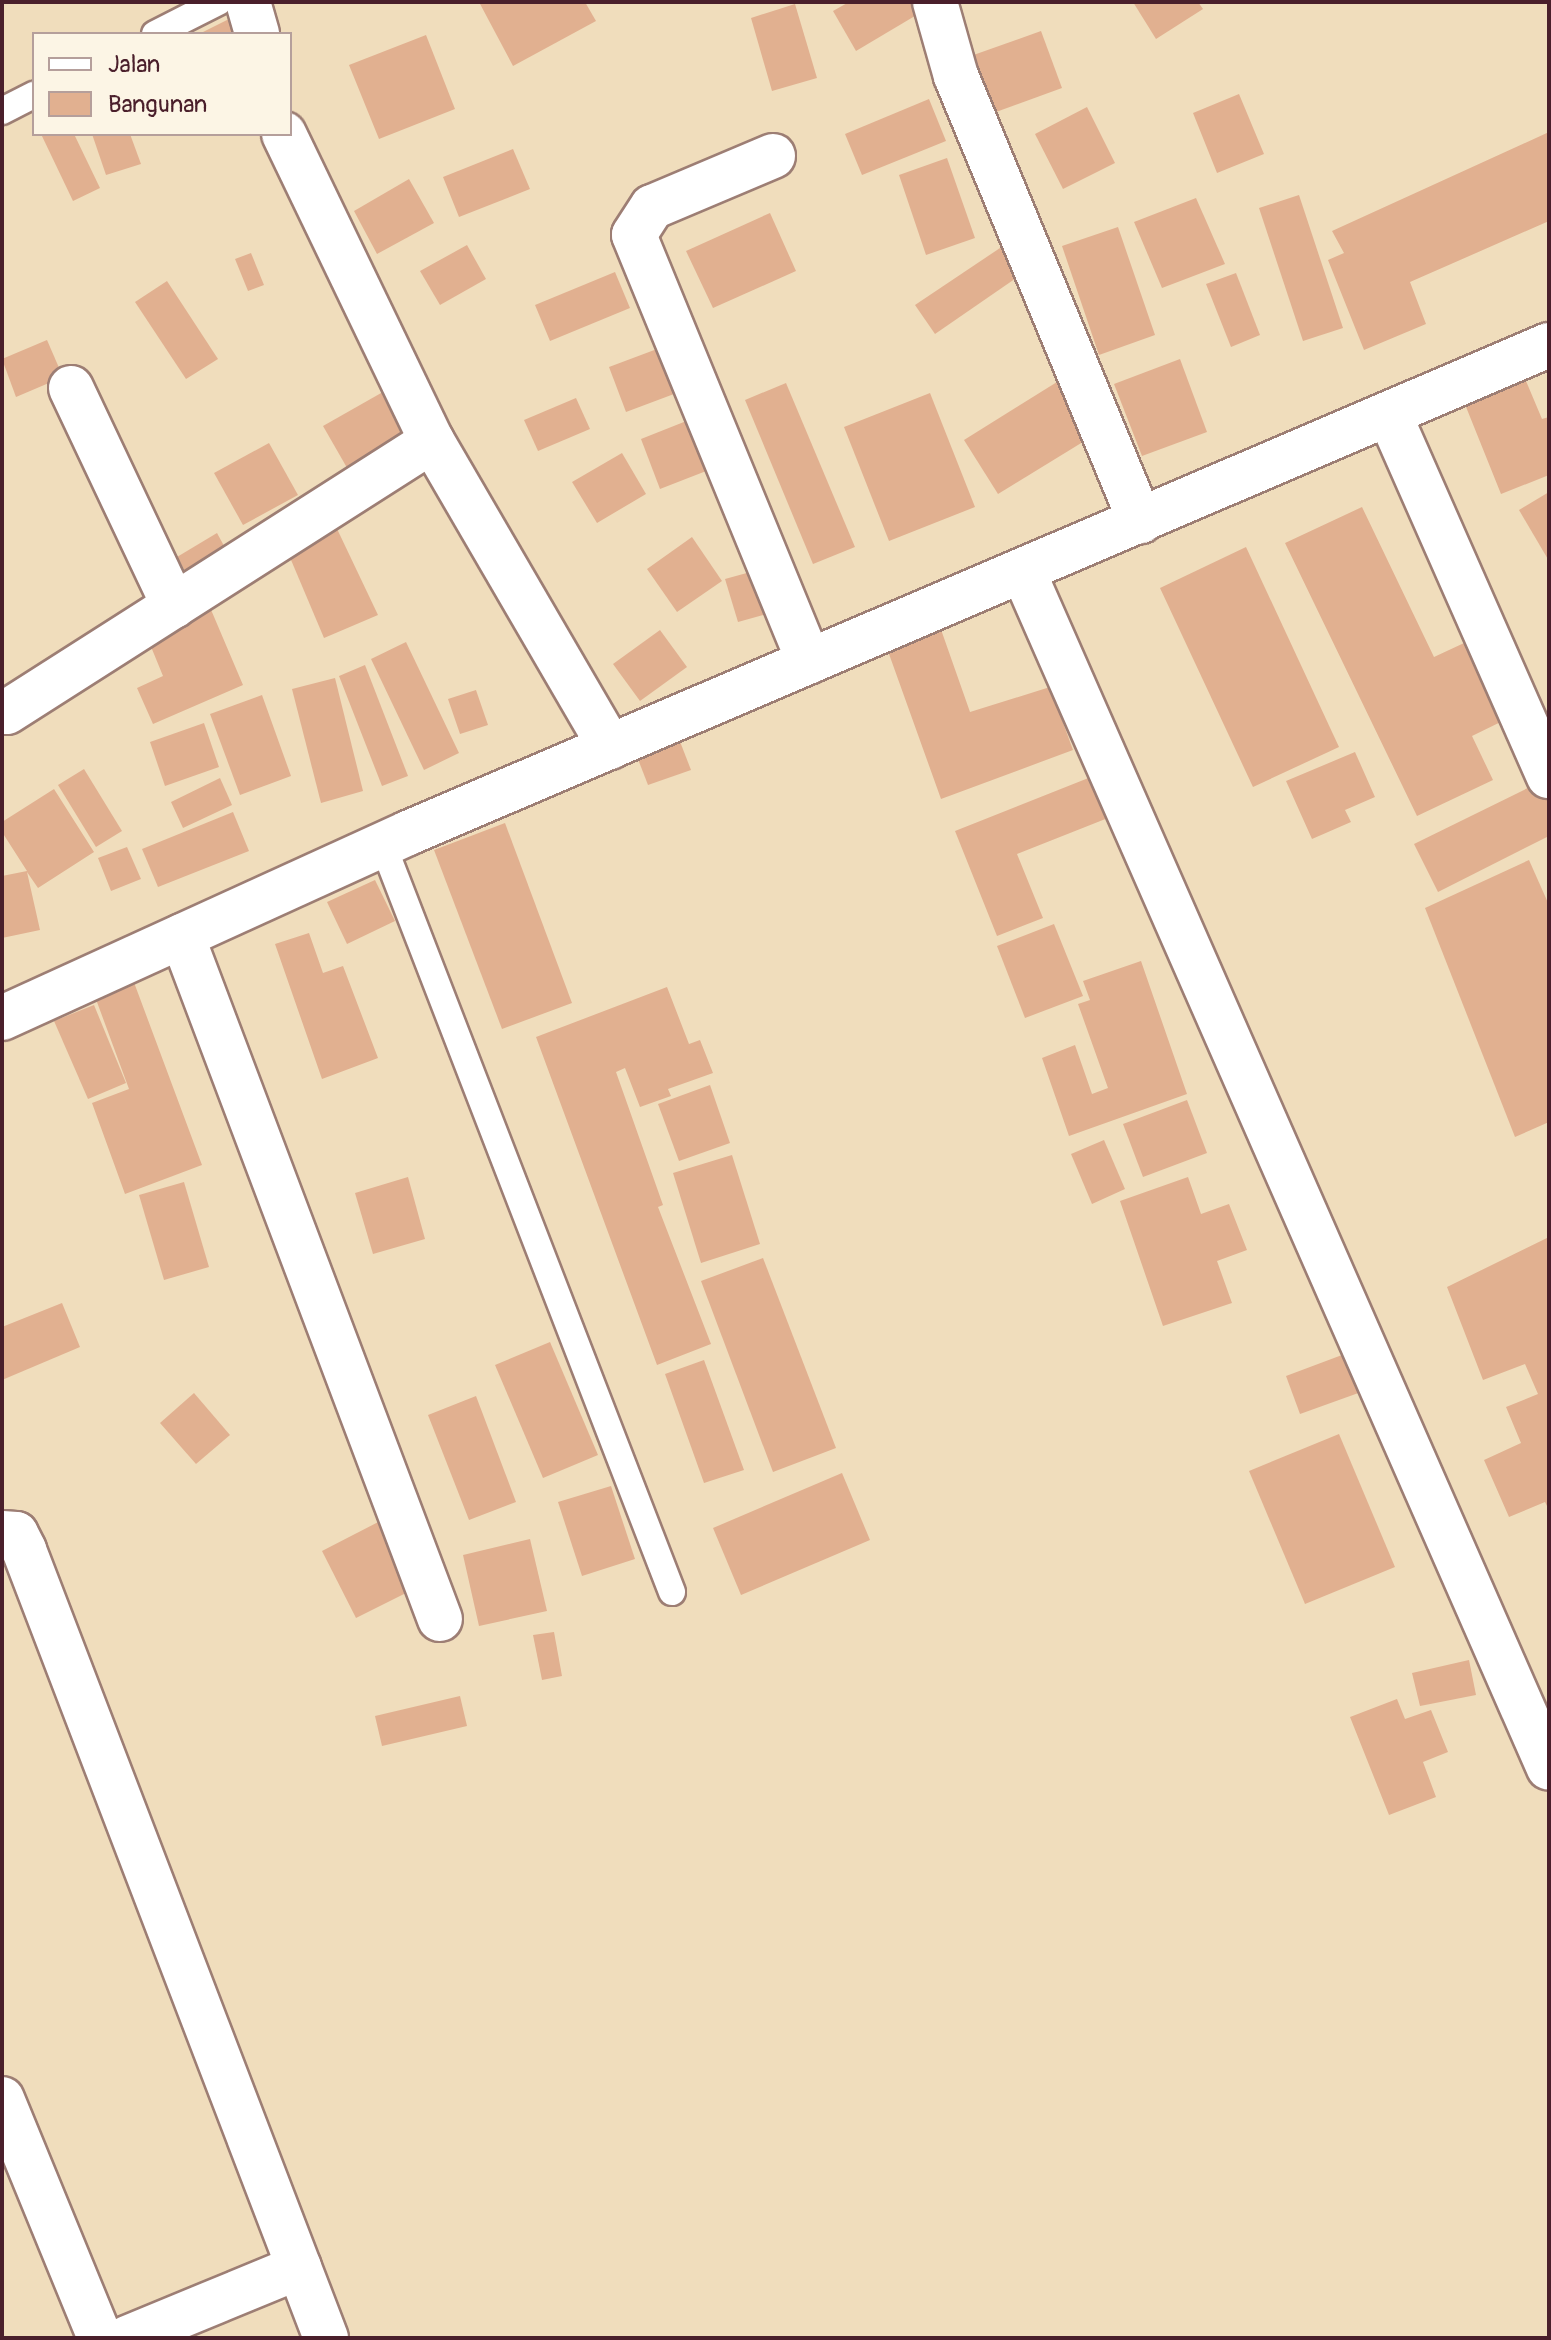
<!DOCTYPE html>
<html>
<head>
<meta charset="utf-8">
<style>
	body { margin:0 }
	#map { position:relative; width:1551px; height:2340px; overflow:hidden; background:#f0ddbc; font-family:Pangolin,sans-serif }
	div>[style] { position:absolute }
	.building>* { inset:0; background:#e1b090 }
	.roads { filter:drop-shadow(2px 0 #9d7e74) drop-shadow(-2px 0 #9d7e74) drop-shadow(0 2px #9d7e74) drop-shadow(0 -2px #9d7e74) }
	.service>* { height:26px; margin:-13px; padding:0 13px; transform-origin:13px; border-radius:13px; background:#fff }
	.minor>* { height:44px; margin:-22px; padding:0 22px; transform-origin:22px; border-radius:22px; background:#fff }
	span { translate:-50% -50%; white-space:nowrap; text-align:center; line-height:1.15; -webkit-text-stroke:7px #fcf5e5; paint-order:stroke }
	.frame { position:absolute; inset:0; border:4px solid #4a1f2b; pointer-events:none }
	.legend { position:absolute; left:32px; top:32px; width:260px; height:104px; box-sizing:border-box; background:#fcf5e5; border:2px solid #b59f9b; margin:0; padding:10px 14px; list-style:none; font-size:24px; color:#4a1f2b }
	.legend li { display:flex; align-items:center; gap:16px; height:40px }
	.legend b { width:40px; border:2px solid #b59f9b }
</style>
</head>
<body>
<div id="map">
	<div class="building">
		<i style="clip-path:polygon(479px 2px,585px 2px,596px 21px,513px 66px)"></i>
		<i style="clip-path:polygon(849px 2px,927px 2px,930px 7px,856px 51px,833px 11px)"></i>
		<i style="clip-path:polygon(1133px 2px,1198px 2px,1203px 9px,1156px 39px)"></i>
		<i style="clip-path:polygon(795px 4px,817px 78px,772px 91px,751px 18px)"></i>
		<i style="clip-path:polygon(231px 18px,239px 34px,199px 34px)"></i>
		<i style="clip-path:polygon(1041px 31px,1062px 88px,985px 116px,965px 58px)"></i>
		<i style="clip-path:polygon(426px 35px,455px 109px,379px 139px,349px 65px)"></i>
		<i style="clip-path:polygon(1239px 94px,1264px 154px,1217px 173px,1193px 113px)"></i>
		<i style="clip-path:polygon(929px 99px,946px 141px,862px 175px,845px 134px)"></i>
		<i style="clip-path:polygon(1087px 107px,1115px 163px,1063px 189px,1035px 134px)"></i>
		<i style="clip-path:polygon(1549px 132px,1549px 221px,1410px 282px,1426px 324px,1364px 350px,1328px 260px,1344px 253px,1332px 231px)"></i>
		<i style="clip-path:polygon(41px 134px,74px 134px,100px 188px,73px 201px)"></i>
		<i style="clip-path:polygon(92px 134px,130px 134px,141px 164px,106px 175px)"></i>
		<i style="clip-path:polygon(513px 149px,530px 189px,459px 217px,443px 177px)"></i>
		<i style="clip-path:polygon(947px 158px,975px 238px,926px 255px,899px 175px)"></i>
		<i style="clip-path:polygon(409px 179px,434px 223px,377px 254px,354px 211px)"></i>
		<i style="clip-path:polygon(1299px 195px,1343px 328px,1303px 341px,1259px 208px)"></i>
		<i style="clip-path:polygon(1196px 198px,1225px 264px,1162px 288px,1134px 222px)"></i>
		<i style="clip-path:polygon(770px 213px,796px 271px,713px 308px,686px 251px)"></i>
		<i style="clip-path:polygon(1118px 227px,1155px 335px,1099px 355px,1062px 246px)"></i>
		<i style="clip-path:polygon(467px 245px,486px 279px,440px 305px,420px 271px)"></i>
		<i style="clip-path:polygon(1003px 246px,1022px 274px,935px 334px,915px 305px)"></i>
		<i style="clip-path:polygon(251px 253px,264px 285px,248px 291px,235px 259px)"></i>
		<i style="clip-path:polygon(615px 272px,630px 308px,550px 341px,535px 305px)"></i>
		<i style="clip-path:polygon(1236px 273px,1260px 335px,1231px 347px,1206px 284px)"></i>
		<i style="clip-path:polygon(167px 281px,218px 359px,186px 379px,135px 302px)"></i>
		<i style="clip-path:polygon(47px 340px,63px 377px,16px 397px,2px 359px)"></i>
		<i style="clip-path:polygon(673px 343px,690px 388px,626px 412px,609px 367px)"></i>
		<i style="clip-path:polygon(1180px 359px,1207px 432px,1142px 456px,1114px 384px)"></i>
		<i style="clip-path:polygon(1518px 362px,1542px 419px,1549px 417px,1549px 475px,1501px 494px,1458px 387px)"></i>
		<i style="clip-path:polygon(1057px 382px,1091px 437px,998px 494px,964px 440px)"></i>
		<i style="clip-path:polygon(786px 383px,855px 547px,813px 564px,745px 400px)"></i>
		<i style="clip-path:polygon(397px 384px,424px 432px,350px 473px,323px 426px)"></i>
		<i style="clip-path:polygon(930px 393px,975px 507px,889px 541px,844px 427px)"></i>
		<i style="clip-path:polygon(576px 398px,590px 429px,538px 451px,524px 420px)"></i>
		<i style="clip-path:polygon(699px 416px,719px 466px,660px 489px,641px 439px)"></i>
		<i style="clip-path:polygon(269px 443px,298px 495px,243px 525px,214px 473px)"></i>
		<i style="clip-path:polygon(622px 453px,646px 494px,597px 523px,572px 482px)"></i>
		<i style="clip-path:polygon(1549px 492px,1549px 561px,1519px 510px)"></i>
		<i style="clip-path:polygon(1362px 507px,1434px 657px,1477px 637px,1515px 715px,1472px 736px,1493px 780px,1417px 816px,1285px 543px)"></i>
		<i style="clip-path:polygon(329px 512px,378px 615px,324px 638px,283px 541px)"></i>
		<i style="clip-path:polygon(217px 533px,229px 555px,189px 578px,177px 557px)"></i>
		<i style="clip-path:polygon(692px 537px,722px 581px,677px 612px,647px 569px)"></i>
		<i style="clip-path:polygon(1246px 547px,1339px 747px,1253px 787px,1160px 588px)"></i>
		<i style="clip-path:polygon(765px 568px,778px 611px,738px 622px,725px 579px)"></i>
		<i style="clip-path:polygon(209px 605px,243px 685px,153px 724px,137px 688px,163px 676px,145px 632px)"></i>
		<i style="clip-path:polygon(938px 621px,970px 712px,1050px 687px,1073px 750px,941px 799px,884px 640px)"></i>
		<i style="clip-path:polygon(660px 630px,687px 667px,640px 701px,613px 664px)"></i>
		<i style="clip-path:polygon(406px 642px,459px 753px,424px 770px,371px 659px)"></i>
		<i style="clip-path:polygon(365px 665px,408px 776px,382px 786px,339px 676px)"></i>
		<i style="clip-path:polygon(335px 678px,363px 791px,321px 803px,292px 689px)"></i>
		<i style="clip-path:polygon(476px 690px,488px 725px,460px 734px,448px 699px)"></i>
		<i style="clip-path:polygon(262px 695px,291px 776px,240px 795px,210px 714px)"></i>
		<i style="clip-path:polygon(204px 723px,219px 767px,165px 786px,150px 742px)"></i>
		<i style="clip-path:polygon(679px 739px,691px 770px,648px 785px,636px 754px)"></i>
		<i style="clip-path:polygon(1355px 752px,1375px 797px,1345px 810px,1351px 822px,1312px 839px,1286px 781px)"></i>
		<i style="clip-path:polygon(84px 769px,122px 831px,96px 847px,58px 785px)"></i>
		<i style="clip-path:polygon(1096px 775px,1113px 816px,1017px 854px,1043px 918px,997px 936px,955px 831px)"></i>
		<i style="clip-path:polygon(220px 778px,232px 805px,183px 828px,171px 802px)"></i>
		<i style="clip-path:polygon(1542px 781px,1549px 796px,1549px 836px,1438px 892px,1414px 844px)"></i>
		<i style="clip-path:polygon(54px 789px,94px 852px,38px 888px,27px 872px,40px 930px,2px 938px,2px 876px,27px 871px,2px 832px,2px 822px)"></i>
		<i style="clip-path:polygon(233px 812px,249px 851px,158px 887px,142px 849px)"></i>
		<i style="clip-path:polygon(505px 823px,572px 1003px,502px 1029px,434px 850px)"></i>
		<i style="clip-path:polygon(127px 847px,141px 879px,111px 891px,98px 858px)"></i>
		<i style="clip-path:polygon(1529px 860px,1549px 905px,1549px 1122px,1515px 1137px,1425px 908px)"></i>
		<i style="clip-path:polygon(375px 880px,395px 921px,347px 944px,327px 902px)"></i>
		<i style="clip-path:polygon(1054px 924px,1083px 996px,1025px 1018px,997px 946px)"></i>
		<i style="clip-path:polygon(309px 933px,323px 973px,343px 966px,378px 1058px,322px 1079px,275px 944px)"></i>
		<i style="clip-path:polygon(1141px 961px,1187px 1094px,1069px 1136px,1042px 1058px,1075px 1045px,1092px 1094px,1108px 1088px,1078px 1004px,1090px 1000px,1083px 981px)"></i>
		<i style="clip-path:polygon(129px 969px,202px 1165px,125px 1194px,92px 1103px,129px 1089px,90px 983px)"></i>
		<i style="clip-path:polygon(667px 987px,689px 1044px,700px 1040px,713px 1073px,668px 1089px,671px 1096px,640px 1107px,625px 1068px,616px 1072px,663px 1205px,658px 1207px,711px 1344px,657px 1365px,536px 1037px)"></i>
		<i style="clip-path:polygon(94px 1005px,126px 1083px,88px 1099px,54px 1021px)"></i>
		<i style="clip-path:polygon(710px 1085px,730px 1143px,679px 1161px,658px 1104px)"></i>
		<i style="clip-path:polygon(1187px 1100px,1207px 1153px,1143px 1177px,1123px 1124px)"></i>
		<i style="clip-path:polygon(1104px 1140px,1125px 1189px,1092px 1204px,1071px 1154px)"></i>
		<i style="clip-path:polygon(732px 1155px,760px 1244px,701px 1263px,673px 1173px)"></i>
		<i style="clip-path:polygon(408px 1177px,425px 1239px,373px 1254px,355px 1193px)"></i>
		<i style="clip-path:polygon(1188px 1177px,1201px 1214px,1229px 1204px,1247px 1250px,1217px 1261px,1232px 1303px,1163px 1326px,1120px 1201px)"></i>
		<i style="clip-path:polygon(184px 1182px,209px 1267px,164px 1280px,139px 1195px)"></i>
		<i style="clip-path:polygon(1549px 1237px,1549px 1510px,1545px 1502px,1509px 1517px,1484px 1460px,1521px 1443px,1506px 1407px,1538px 1394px,1525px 1364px,1483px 1380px,1447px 1287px)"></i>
		<i style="clip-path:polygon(763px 1258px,836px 1448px,773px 1472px,701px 1281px)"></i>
		<i style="clip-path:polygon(62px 1303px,80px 1347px,2px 1380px,2px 1327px)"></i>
		<i style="clip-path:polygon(550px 1342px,598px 1455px,543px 1478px,495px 1365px)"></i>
		<i style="clip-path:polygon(1350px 1352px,1364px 1391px,1300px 1414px,1286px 1376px)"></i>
		<i style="clip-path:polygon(704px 1360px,744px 1470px,704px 1483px,665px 1374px)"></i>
		<i style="clip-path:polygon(194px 1393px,230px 1435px,196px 1464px,160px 1423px)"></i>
		<i style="clip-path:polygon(476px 1396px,516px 1502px,469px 1520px,428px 1415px)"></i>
		<i style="clip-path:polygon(1339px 1434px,1395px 1567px,1305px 1604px,1249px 1471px)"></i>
		<i style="clip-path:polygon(842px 1473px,870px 1540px,741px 1595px,713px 1528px)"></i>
		<i style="clip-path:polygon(611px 1486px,635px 1559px,582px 1576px,558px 1502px)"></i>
		<i style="clip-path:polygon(386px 1518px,420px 1586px,356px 1618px,322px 1551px)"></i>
		<i style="clip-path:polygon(530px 1539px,547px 1611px,479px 1626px,463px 1555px)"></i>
		<i style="clip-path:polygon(554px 1632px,562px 1676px,542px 1680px,533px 1635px)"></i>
		<i style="clip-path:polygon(1469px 1660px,1476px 1695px,1420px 1706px,1412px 1673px)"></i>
		<i style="clip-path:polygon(460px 1696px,467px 1726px,382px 1746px,375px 1716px)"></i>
		<i style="clip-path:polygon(1397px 1699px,1405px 1719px,1431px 1710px,1448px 1752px,1423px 1762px,1436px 1797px,1389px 1815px,1350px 1717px)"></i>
	</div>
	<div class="roads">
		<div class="service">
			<i style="left:155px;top:34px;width:71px;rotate:-26.9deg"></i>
			<i style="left:2px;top:111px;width:36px;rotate:-27deg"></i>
			<i style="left:383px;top:845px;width:801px;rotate:68.85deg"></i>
		</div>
		<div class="minor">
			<i style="left:248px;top:2px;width:33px;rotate:74deg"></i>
			<i style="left:935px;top:2px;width:77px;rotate:74.2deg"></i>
			<i style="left:956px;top:76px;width:482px;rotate:67.5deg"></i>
			<i style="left:284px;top:134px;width:341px;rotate:64.3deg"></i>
			<i style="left:432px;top:441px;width:354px;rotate:59.8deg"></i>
			<i style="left:773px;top:156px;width:131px;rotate:157.1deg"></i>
			<i style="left:652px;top:207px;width:33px;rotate:123deg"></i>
			<i style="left:634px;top:235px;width:461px;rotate:67.7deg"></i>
			<i style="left:71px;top:388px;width:241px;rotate:64.7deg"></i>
			<i style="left:1389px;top:414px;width:396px;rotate:66.2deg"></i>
			<i style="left:1023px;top:571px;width:1307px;rotate:66.28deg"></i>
			<i style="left:7px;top:712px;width:504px;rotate:-32.52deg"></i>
			<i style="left:182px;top:936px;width:730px;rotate:69.31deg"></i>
			<i style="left:2px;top:1018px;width:446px;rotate:-24.5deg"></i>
			<i style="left:408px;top:833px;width:1241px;rotate:-23.16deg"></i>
			<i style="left:2px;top:1533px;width:14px;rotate:4deg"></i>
			<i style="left:16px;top:1534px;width:18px;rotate:63deg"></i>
			<i style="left:24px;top:1550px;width:844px;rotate:69.03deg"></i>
			<i style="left:2px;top:2099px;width:258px;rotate:67.7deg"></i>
			<i style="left:127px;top:2338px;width:186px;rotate:-22.4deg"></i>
		</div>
	</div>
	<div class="frame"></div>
	<ul class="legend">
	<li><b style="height:10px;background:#fff"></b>Jalan</li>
	<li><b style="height:22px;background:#e1b090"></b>Bangunan</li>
	</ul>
</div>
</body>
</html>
